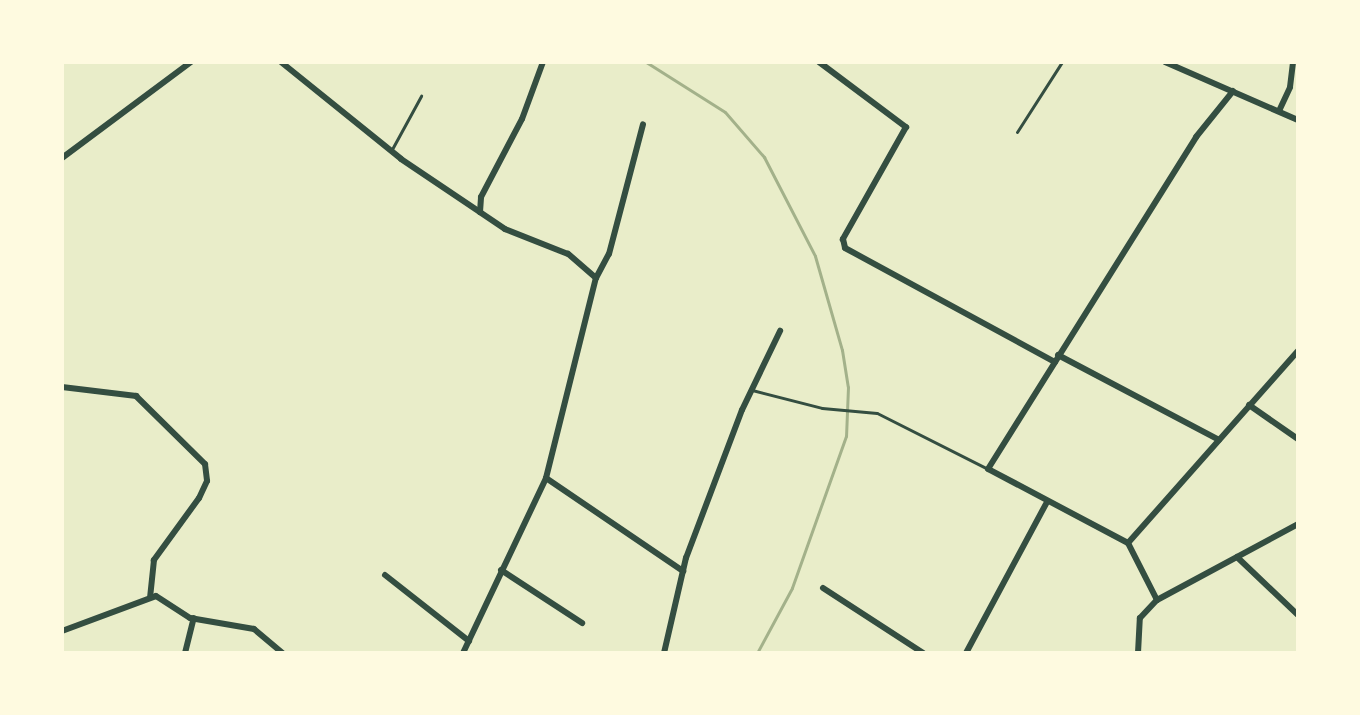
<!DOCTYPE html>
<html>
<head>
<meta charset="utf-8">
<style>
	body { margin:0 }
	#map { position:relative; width:1360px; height:715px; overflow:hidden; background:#e9edc9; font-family:Signika,sans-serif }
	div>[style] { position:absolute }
	.stream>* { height:3px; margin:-1.5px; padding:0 1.5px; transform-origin:1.5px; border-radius:1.5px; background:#a3b18a }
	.service>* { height:3px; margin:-1.5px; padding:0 1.5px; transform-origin:1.5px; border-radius:1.5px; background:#344e41 }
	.minor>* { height:6px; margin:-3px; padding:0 3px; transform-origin:3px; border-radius:3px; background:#344e41 }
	span { translate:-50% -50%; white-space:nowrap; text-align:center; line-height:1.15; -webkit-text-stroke:8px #fefae0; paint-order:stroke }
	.frame { position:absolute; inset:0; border:64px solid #fefae0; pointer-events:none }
</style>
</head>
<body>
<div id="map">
	<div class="stream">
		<i style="left:646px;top:62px;width:93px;rotate:32.3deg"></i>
		<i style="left:725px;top:112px;width:60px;rotate:49.1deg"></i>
		<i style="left:764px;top:157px;width:111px;rotate:62.7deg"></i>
		<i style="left:815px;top:256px;width:98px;rotate:74deg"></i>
		<i style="left:842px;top:350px;width:37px;rotate:81deg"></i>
		<i style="left:848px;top:387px;width:49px;rotate:92.3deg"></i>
		<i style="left:846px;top:436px;width:161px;rotate:109.6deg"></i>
		<i style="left:792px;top:588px;width:74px;rotate:118.3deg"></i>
	</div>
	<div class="service">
		<i style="left:1017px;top:132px;width:83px;rotate:-57.3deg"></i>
		<i style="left:391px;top:151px;width:63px;rotate:-61.4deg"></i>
		<i style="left:752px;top:390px;width:72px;rotate:14.4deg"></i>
		<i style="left:822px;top:408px;width:55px;rotate:5.2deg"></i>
		<i style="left:877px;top:413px;width:124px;rotate:26.8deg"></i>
	</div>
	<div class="minor">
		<i style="left:281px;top:62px;width:154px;rotate:38.9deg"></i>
		<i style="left:401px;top:159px;width:95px;rotate:33.9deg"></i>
		<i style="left:819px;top:62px;width:109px;rotate:36.8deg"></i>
		<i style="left:906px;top:127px;width:129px;rotate:119.4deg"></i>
		<i style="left:843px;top:239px;width:9px;rotate:77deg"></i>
		<i style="left:845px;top:248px;width:239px;rotate:28.5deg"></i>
		<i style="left:1165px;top:62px;width:145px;rotate:23.6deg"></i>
		<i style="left:1279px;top:111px;width:26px;rotate:-65deg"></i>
		<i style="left:1290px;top:87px;width:25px;rotate:-83deg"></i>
		<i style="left:62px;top:158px;width:161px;rotate:-36.7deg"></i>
		<i style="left:596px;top:278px;width:27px;rotate:-62deg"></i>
		<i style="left:609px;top:254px;width:134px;rotate:-75.3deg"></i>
		<i style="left:1058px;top:355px;width:182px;rotate:27.8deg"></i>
		<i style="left:62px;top:387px;width:75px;rotate:6.9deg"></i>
		<i style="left:136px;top:396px;width:97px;rotate:44.6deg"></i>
		<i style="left:205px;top:464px;width:17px;rotate:83deg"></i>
		<i style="left:207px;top:481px;width:19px;rotate:115deg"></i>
		<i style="left:199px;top:498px;width:77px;rotate:126deg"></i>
		<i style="left:154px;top:560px;width:36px;rotate:96deg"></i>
		<i style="left:1249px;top:405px;width:60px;rotate:34.8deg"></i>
		<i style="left:546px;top:478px;width:166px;rotate:34.2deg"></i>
		<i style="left:1128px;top:543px;width:158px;rotate:-152.1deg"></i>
		<i style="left:988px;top:469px;width:392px;rotate:-57.9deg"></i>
		<i style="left:1196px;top:137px;width:59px;rotate:-51.2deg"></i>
		<i style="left:1237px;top:557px;width:84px;rotate:43.6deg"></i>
		<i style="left:501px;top:570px;width:97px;rotate:33.2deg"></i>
		<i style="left:385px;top:575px;width:107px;rotate:38.2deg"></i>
		<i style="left:823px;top:588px;width:119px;rotate:33deg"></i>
		<i style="left:1157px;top:600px;width:64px;rotate:-117deg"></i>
		<i style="left:1128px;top:543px;width:256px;rotate:-48.5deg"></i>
		<i style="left:62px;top:631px;width:100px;rotate:-20.4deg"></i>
		<i style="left:156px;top:596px;width:40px;rotate:32.9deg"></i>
		<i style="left:190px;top:618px;width:65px;rotate:9.8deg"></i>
		<i style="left:254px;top:629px;width:38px;rotate:40deg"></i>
		<i style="left:185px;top:653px;width:36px;rotate:-76deg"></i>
		<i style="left:463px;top:653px;width:194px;rotate:-64.6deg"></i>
		<i style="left:546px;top:478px;width:206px;rotate:-76deg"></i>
		<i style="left:596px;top:278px;width:37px;rotate:-139deg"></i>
		<i style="left:568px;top:254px;width:68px;rotate:-158.4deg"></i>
		<i style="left:505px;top:229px;width:30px;rotate:-146deg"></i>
		<i style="left:480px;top:212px;width:15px;rotate:-86deg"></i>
		<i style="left:481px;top:197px;width:88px;rotate:-62.3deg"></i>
		<i style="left:522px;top:119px;width:61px;rotate:-69.8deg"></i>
		<i style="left:664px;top:653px;width:98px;rotate:-77deg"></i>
		<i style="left:686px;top:558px;width:158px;rotate:-69.3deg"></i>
		<i style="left:742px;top:410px;width:88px;rotate:-64.3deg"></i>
		<i style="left:966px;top:653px;width:171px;rotate:-61.8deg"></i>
		<i style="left:1138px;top:653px;width:35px;rotate:-87deg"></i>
		<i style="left:1140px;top:618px;width:25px;rotate:-47deg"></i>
		<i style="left:1157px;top:600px;width:160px;rotate:-28.3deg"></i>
	</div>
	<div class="frame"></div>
</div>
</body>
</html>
